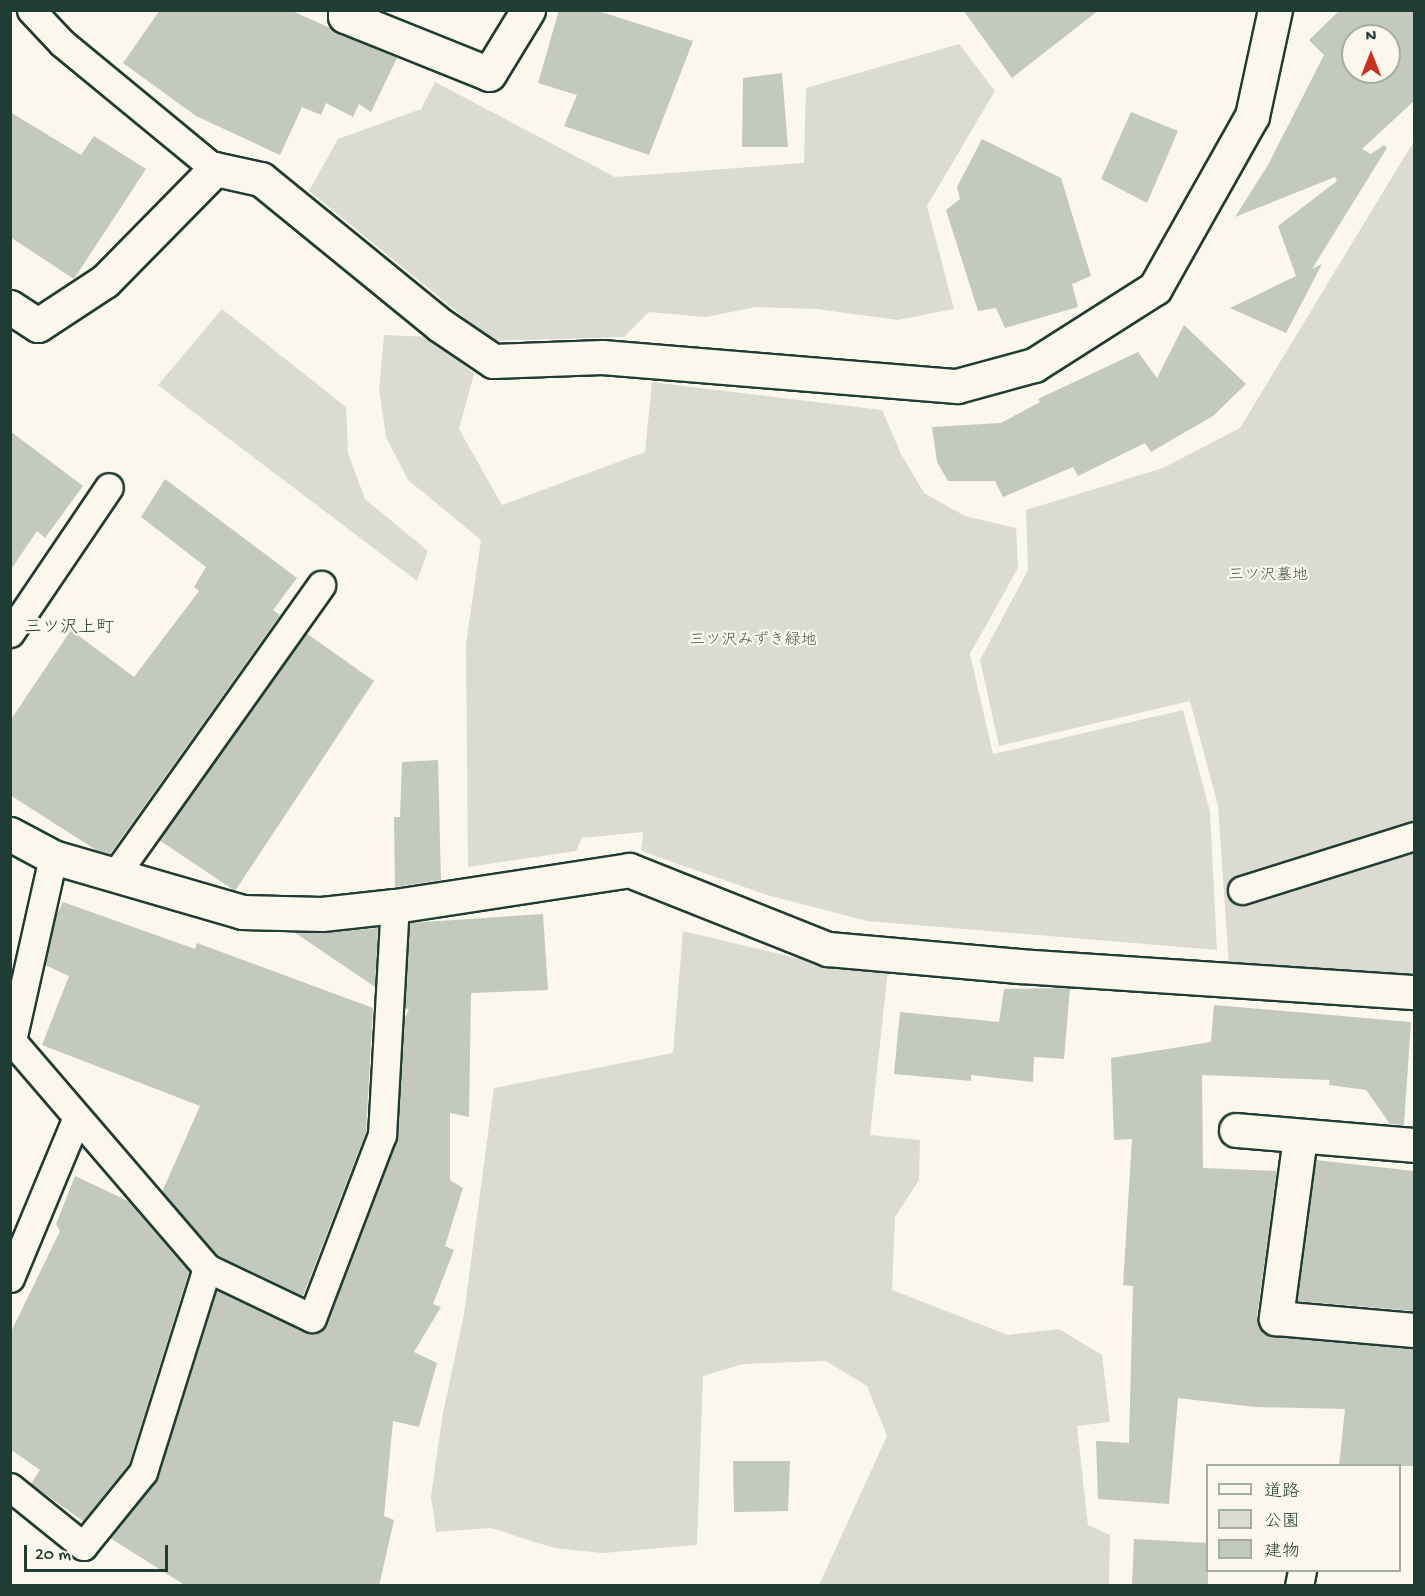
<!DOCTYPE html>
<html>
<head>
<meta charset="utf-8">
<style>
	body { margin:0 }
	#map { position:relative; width:1425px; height:1596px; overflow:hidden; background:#fbf7ec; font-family:"Gochi Hand","Klee One",sans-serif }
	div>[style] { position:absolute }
	.green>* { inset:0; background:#dbdcd1 }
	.building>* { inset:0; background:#c4c9be }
	.roads { filter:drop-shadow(2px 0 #1f3d34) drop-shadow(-2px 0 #1f3d34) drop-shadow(0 2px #1f3d34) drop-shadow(0 -2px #1f3d34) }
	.lane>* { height:27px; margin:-13.5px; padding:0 13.5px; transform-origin:13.5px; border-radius:13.5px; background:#fbf7ec }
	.street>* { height:33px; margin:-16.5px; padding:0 16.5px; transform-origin:16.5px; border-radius:16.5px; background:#fbf7ec }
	span { translate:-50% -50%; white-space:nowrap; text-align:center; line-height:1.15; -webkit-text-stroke:4.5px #fbf7ec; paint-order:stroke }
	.park-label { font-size:16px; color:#455d53 }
	.neighbourhood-label { font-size:18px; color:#1f3d34 }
	.frame { position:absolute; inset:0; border:12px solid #1f3d34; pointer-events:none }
	.legend { position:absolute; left:1206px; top:1464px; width:195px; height:108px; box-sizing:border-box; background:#fbf7ec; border:2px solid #a3ada2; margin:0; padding:8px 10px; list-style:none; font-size:18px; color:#1f3d34 }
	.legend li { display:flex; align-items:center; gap:12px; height:30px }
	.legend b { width:30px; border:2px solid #a3ada2 }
	.north { position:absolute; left:1341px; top:24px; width:60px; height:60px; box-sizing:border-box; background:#fbf7ec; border:2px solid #a3ada2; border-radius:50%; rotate:0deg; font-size:16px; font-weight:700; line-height:24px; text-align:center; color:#1f3d34 }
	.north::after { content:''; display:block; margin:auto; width:21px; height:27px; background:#c8321e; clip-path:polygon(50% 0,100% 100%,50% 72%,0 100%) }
	.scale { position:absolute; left:24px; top:1545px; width:144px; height:27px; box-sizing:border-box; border:3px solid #1f3d34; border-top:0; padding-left:8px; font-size:18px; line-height:21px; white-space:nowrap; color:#1f3d34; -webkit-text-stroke:4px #fbf7ec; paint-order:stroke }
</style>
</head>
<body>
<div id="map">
	<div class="green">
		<i style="clip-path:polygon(959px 44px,995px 91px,927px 206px,954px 309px,898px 320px,816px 309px,756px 307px,706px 317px,649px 312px,624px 337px,493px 341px,309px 191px,338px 139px,421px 109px,435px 82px,615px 177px,804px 163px,806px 88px)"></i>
		<i style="clip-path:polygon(1414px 141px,1414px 978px,1229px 967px,1218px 806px,1190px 701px,999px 746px,980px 660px,1028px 570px,1026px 510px,1163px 468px,1240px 428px)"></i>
		<i style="clip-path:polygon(222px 309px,346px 407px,348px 453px,365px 499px,428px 551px,417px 581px,158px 385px)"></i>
		<i style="clip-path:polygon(384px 335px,431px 337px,474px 374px,459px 429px,502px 505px,645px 452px,652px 382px,882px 410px,901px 454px,924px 493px,965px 516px,1016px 528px,1018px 568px,970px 654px,993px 754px,1183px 710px,1210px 812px,1217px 950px,867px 921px,767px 895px,641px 851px,643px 832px,582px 838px,576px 851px,468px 867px,466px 644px,481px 540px,408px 480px,386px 437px,379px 389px)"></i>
		<i style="clip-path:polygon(683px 931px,830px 966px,888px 970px,870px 1135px,920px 1140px,919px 1180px,895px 1217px,892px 1290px,1008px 1335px,1059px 1329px,1102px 1355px,1110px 1422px,1077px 1426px,1088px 1525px,1110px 1535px,1109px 1585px,819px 1585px,887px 1436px,867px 1386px,826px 1361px,743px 1364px,703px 1376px,697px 1545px,603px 1553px,554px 1548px,491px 1528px,436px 1532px,431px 1497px,442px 1418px,464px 1314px,494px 1088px,673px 1053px)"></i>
	</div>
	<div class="building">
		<i style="clip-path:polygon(160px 10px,290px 10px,397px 58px,371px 112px,359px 104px,353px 117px,326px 103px,321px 115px,302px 107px,280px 155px,196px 116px,123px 63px)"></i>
		<i style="clip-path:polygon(559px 10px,595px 10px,693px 41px,649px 155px,564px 126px,577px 95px,538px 83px)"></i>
		<i style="clip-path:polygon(963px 10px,1099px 10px,1012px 78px)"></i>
		<i style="clip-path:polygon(evenodd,1340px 10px,1414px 10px,1414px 101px,1362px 149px,1371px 154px,1384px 145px,1387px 148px,1312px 269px,1322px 264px,1286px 333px,1230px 308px,1296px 276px,1278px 226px,1337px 181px,1335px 177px,1235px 217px,1268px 165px,1324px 55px,1309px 40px,1340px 10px,1353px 36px,1389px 36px,1389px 72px,1353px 72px,1353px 36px)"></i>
		<i style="clip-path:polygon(782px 73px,788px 147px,742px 147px,743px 78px)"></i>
		<i style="clip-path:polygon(10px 112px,81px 155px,94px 136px,146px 169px,74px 279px,10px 237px)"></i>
		<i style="clip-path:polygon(1131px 112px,1178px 131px,1147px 203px,1101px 179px)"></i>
		<i style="clip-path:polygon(982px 139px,1061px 178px,1091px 276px,1072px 284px,1078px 307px,1005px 328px,996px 308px,978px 311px,946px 210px,960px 199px,957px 187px)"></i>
		<i style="clip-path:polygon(1184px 325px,1246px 384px,1213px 416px,1151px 452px,1145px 443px,1078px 476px,1073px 467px,1003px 497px,995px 481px,948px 481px,937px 462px,932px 427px,1001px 423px,1040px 402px,1038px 399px,1138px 352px,1157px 378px)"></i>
		<i style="clip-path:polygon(10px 431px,83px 486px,45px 538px,37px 531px,10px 571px)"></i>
		<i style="clip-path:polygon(165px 479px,297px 578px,273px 610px,280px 615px,110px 854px,96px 850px,10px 795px,10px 721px,71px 630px,134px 677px,199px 591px,194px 587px,206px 567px,141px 517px)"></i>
		<i style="clip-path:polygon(306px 633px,374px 681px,235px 891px,159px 840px)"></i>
		<i style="clip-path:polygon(438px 760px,441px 880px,395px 887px,394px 817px,400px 817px,402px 762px)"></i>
		<i style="clip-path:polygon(63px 902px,195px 949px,197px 943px,373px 1008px,366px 1132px,303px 1296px,217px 1255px,162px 1192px,200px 1106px,42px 1045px,69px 976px,45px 965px,56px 916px)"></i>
		<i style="clip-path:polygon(543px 914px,548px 990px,471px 993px,469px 1117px,450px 1113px,450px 1180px,463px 1188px,445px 1246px,454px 1250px,433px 1304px,441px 1307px,414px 1352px,437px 1363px,419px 1427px,393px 1421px,384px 1516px,394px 1520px,379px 1586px,186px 1586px,110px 1538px,158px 1477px,217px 1290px,306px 1332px,321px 1331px,327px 1324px,398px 1136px,404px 1019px,409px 1010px,405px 1008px,410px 923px)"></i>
		<i style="clip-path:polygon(378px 928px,375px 987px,294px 932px,324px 933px)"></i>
		<i style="clip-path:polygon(1070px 988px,1064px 1059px,1034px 1057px,1033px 1082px,971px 1075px,971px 1081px,894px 1074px,900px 1012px,999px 1022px,1004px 989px)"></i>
		<i style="clip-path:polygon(1214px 1005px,1411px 1022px,1404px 1125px,1390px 1124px,1366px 1090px,1329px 1085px,1330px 1080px,1202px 1075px,1203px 1168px,1277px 1171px,1257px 1316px,1265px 1333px,1414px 1348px,1414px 1466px,1339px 1466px,1345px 1409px,1255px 1407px,1178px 1398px,1169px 1504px,1098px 1499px,1096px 1441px,1129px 1443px,1133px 1286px,1123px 1285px,1132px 1139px,1114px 1140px,1111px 1058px,1211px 1042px)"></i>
		<i style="clip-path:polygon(1316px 1160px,1414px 1171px,1414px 1311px,1297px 1301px)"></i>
		<i style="clip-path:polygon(75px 1176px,128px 1201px,189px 1272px,129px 1464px,83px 1521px,31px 1484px,40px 1470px,10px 1449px,10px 1334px,60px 1231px,56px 1224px)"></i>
		<i style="clip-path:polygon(733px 1461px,790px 1461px,788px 1511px,734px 1512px)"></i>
		<i style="clip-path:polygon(1134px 1539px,1208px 1543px,1208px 1586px,1132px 1586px)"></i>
	</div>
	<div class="roads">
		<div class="lane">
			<i style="left:31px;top:10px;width:45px;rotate:46.8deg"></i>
			<i style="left:62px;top:43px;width:198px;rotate:39.5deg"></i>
			<i style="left:10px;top:633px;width:176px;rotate:-55.9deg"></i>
			<i style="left:53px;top:857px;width:189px;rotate:102.6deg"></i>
			<i style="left:12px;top:1041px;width:299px;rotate:49.3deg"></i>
			<i style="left:207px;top:1268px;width:116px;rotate:25.5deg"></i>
			<i style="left:312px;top:1318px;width:196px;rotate:-69.1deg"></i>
			<i style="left:382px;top:1135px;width:229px;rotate:-86.8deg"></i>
			<i style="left:115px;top:875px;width:356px;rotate:-54.6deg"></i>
			<i style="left:1242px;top:890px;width:180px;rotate:-17.4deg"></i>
			<i style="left:10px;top:1278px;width:174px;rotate:-67.4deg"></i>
			<i style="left:10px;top:1487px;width:94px;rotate:38.9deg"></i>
			<i style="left:83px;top:1546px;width:95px;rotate:-51deg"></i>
			<i style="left:143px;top:1472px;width:214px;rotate:-72.6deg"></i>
			<i style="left:1299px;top:1586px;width:16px;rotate:-79deg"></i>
		</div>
		<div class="street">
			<i style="left:345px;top:10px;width:6px;rotate:90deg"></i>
			<i style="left:345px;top:16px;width:155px;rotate:21.9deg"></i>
			<i style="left:489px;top:74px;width:75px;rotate:-58.6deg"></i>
			<i style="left:10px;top:307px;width:33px;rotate:33deg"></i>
			<i style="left:38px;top:325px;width:80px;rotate:-33.3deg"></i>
			<i style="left:105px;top:281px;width:157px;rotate:-45.5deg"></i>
			<i style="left:215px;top:169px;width:47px;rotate:12.3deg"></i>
			<i style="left:261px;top:179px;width:231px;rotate:39.2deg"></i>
			<i style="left:440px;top:325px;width:64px;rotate:34.2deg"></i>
			<i style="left:493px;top:361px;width:109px;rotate:-2.1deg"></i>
			<i style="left:602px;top:357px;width:356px;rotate:4.7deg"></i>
			<i style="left:957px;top:386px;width:80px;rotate:-15.3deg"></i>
			<i style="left:1034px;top:365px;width:143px;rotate:-32.5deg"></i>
			<i style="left:1155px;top:288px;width:197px;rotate:-60.6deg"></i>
			<i style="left:1252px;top:116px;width:108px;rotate:-77.8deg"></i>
			<i style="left:10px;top:834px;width:49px;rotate:28.1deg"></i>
			<i style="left:53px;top:857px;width:197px;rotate:16.2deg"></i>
			<i style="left:242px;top:912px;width:80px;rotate:1.4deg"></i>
			<i style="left:322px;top:914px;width:73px;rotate:-6.3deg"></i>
			<i style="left:395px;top:906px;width:237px;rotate:-8.7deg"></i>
			<i style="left:629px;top:870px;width:214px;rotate:21.7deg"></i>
			<i style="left:828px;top:949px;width:192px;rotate:5.1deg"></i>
			<i style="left:1019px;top:966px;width:396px;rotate:3.8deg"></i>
			<i style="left:1236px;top:1130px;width:179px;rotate:4.8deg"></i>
			<i style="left:1300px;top:1137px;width:183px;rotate:97.6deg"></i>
			<i style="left:1276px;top:1318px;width:139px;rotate:5deg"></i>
		</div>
	</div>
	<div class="park-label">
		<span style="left:1268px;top:577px">三ツ沢墓地</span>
		<span style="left:753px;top:642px">三ツ沢みずき緑地</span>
	</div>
	<div class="neighbourhood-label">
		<span style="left:69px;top:629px">三ツ沢上町</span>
	</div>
	<div class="frame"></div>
	<ul class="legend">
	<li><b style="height:8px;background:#fbf7ec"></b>道路</li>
	<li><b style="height:16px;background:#dbdcd1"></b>公園</li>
	<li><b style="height:16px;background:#c4c9be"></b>建物</li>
	</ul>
	<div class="north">N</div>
	<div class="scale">20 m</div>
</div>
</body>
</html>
